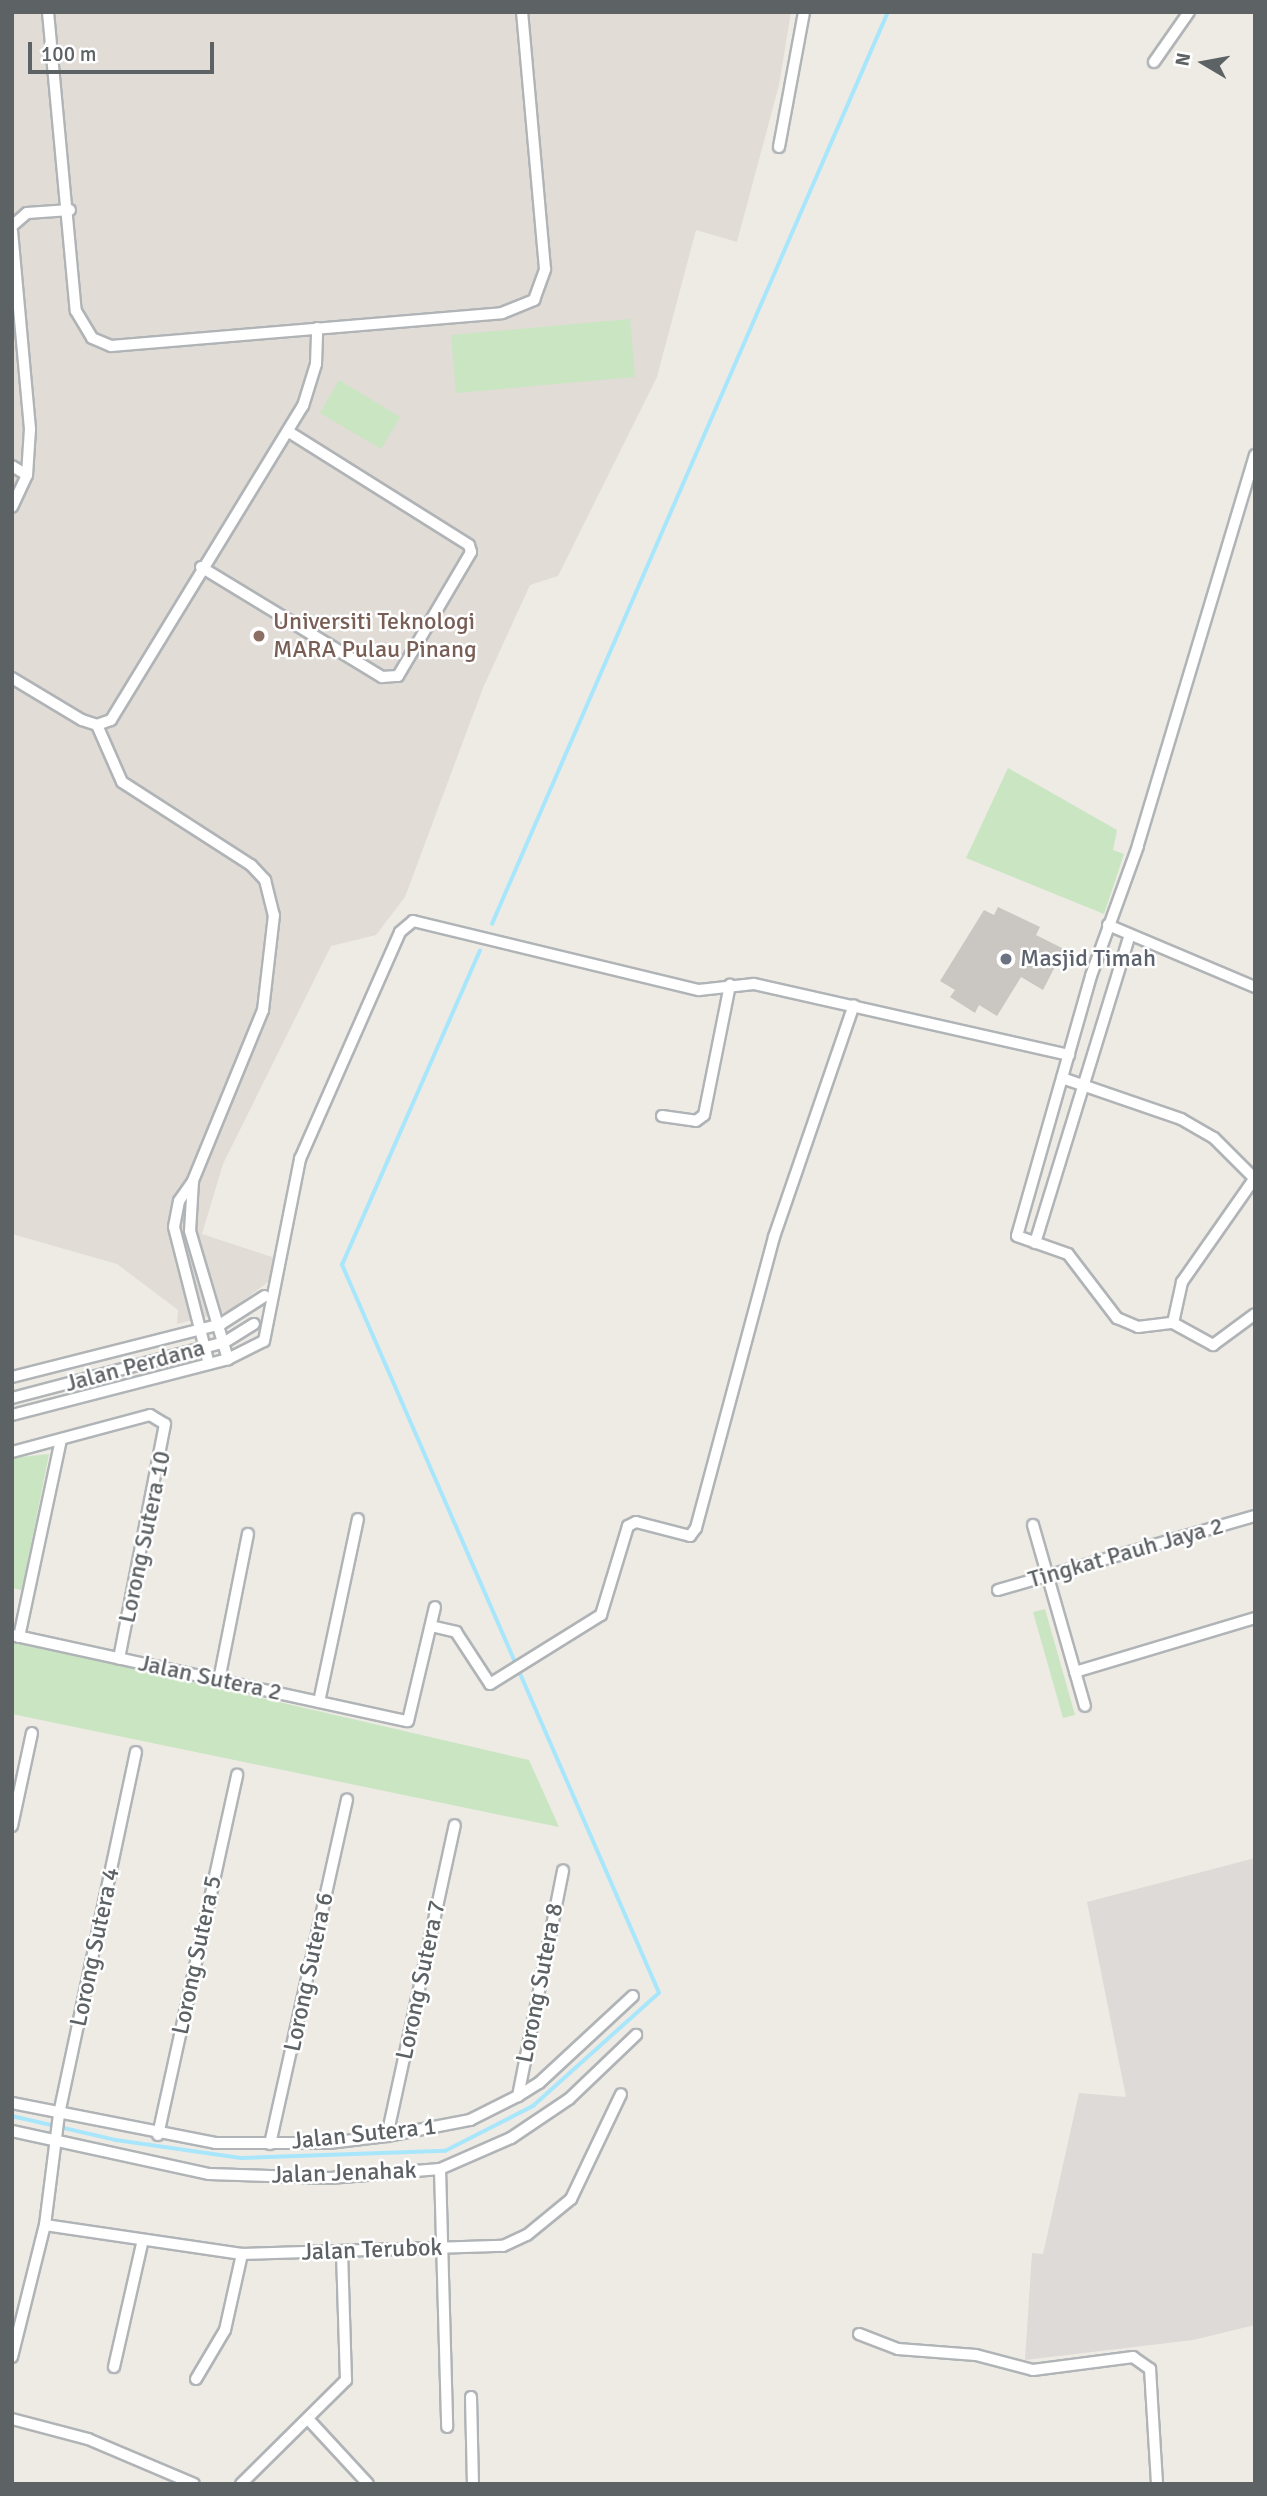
<!DOCTYPE html>
<html>
<head>
<meta charset="utf-8">
<style>
	body { margin:0 }
	#map { position:relative; width:1267px; height:2496px; overflow:hidden; background:#eeebe5; font-family:Signika,sans-serif }
	div>[style] { position:absolute }
	.industrial>* { inset:0; background:#dddad7 }
	.education>* { inset:0; background:#e1dcd6 }
	.green>* { inset:0; background:#c9e5c2 }
	.stream>* { height:3.5px; margin:-1.75px; padding:0 1.75px; transform-origin:1.75px; border-radius:1.75px; background:#a8e6fc }
	.building>* { inset:0; background:#cac6c2 }
	.roads { filter:drop-shadow(2px 0 #b0b4b7) drop-shadow(-2px 0 #b0b4b7) drop-shadow(0 2px #b0b4b7) drop-shadow(0 -2px #b0b4b7) }
	.minor>* { height:10px; margin:-5px; padding:0 5px; transform-origin:5px; border-radius:5px; background:#fff }
	.dots>* { width:19px; height:19px; translate:-50% -50%; box-sizing:border-box; border:4px solid #fff; border-radius:50% }
	span { translate:-50% -50%; white-space:nowrap; text-align:center; line-height:1.15; -webkit-text-stroke:5px #fff; paint-order:stroke }
	.education-label { font-size:24px; color:#785e54 }
	.left { translate:0 -50%; text-align:left }
	.worship-label { font-size:24px; color:#5b616d }
	.street-label { font-size:24px; color:#5d6265 }
	.frame { position:absolute; inset:0; border:14px solid #5d6265; pointer-events:none }
	.north { position:absolute; left:1169px; top:28px; width:70px; height:70px; -webkit-text-stroke:5px #fff; paint-order:stroke; rotate:280deg; font-size:19px; font-weight:700; line-height:28px; text-align:center; color:#5d6265 }
	.north::after { content:''; display:block; margin:auto; width:24px; height:32px; background:#5d6265; clip-path:polygon(50% 0,100% 100%,50% 72%,0 100%) }
	.scale { position:absolute; left:28px; top:42px; width:186px; height:32px; box-sizing:border-box; border:4px solid #5d6265; border-top:0; padding-left:9px; font-size:21px; line-height:24px; white-space:nowrap; color:#5d6265; -webkit-text-stroke:5px #fff; paint-order:stroke }
</style>
</head>
<body>
<div id="map">
	<div class="industrial">
		<i style="clip-path:polygon(1255px 1858px,1255px 2325px,1193px 2340px,1025px 2360px,1032px 2253px,1043px 2254px,1079px 2093px,1126px 2097px,1087px 1902px)"></i>
	</div>
	<div class="education">
		<i style="clip-path:polygon(12px 12px,791px 12px,779px 85px,737px 242px,696px 230px,657px 377px,558px 576px,530px 585px,483px 688px,405px 897px,376px 935px,331px 946px,223px 1164px,202px 1234px,275px 1258px,272px 1279px,229px 1311px,177px 1324px,178px 1310px,117px 1264px,12px 1234px)"></i>
	</div>
	<div class="green">
		<i style="clip-path:polygon(630px 319px,635px 377px,456px 393px,451px 335px)"></i>
		<i style="clip-path:polygon(339px 380px,400px 417px,381px 449px,320px 413px)"></i>
		<i style="clip-path:polygon(1008px 768px,1117px 830px,1113px 850px,1124px 854px,1104px 914px,966px 858px)"></i>
		<i style="clip-path:polygon(49px 1454px,22px 1590px,12px 1588px,12px 1458px)"></i>
		<i style="clip-path:polygon(1045px 1609px,1075px 1715px,1063px 1718px,1033px 1612px)"></i>
		<i style="clip-path:polygon(12px 1640px,529px 1760px,559px 1827px,12px 1714px)"></i>
	</div>
	<div class="stream">
		<i style="left:492px;top:924px;width:994px;rotate:-66.53deg"></i>
		<i style="left:12px;top:2116px;width:107px;rotate:13deg"></i>
		<i style="left:116px;top:2140px;width:126px;rotate:8.2deg"></i>
		<i style="left:241px;top:2158px;width:204px;rotate:-2deg"></i>
		<i style="left:445px;top:2151px;width:99px;rotate:-27.1deg"></i>
		<i style="left:533px;top:2106px;width:169px;rotate:-41.9deg"></i>
		<i style="left:659px;top:1993px;width:794px;rotate:-113.53deg"></i>
		<i style="left:342px;top:1265px;width:343px;rotate:-66.3deg"></i>
	</div>
	<div class="building">
		<i style="clip-path:polygon(998px 907px,1040px 927px,1036px 935px,1064px 949px,1043px 990px,1021px 977px,997px 1016px,979px 1005px,975px 1013px,950px 997px,955px 990px,940px 981px,984px 910px,994px 915px)"></i>
	</div>
	<div class="roads">
		<div class="minor">
			<i style="left:48px;top:12px;width:300px;rotate:84.7deg"></i>
			<i style="left:76px;top:311px;width:31px;rotate:59deg"></i>
			<i style="left:92px;top:338px;width:21px;rotate:23deg"></i>
			<i style="left:111px;top:346px;width:392px;rotate:-4.8deg"></i>
			<i style="left:502px;top:313px;width:35px;rotate:-22deg"></i>
			<i style="left:534px;top:300px;width:33px;rotate:-70deg"></i>
			<i style="left:545px;top:269px;width:258px;rotate:-95.1deg"></i>
			<i style="left:1154px;top:62px;width:61px;rotate:-55deg"></i>
			<i style="left:779px;top:147px;width:137px;rotate:-79.5deg"></i>
			<i style="left:12px;top:226px;width:20px;rotate:-41deg"></i>
			<i style="left:27px;top:213px;width:43px;rotate:-4deg"></i>
			<i style="left:12px;top:231px;width:199px;rotate:84.8deg"></i>
			<i style="left:30px;top:429px;width:46px;rotate:93.7deg"></i>
			<i style="left:27px;top:475px;width:35px;rotate:115deg"></i>
			<i style="left:1255px;top:455px;width:408px;rotate:106.7deg"></i>
			<i style="left:1138px;top:846px;width:138px;rotate:109.9deg"></i>
			<i style="left:1091px;top:976px;width:270px;rotate:105.9deg"></i>
			<i style="left:1017px;top:1236px;width:54px;rotate:19.4deg"></i>
			<i style="left:1068px;top:1254px;width:81px;rotate:52.6deg"></i>
			<i style="left:1117px;top:1318px;width:23px;rotate:23deg"></i>
			<i style="left:1138px;top:1327px;width:35px;rotate:-7deg"></i>
			<i style="left:1173px;top:1323px;width:46px;rotate:28.8deg"></i>
			<i style="left:1213px;top:1345px;width:52px;rotate:-36.4deg"></i>
			<i style="left:12px;top:466px;width:17px;rotate:31deg"></i>
			<i style="left:201px;top:567px;width:212px;rotate:31.3deg"></i>
			<i style="left:382px;top:677px;width:16px;rotate:-4deg"></i>
			<i style="left:398px;top:676px;width:144px;rotate:-59.5deg"></i>
			<i style="left:471px;top:552px;width:7px;rotate:-106deg"></i>
			<i style="left:469px;top:545px;width:213px;rotate:-147.9deg"></i>
			<i style="left:12px;top:678px;width:82px;rotate:31deg"></i>
			<i style="left:82px;top:720px;width:16px;rotate:18deg"></i>
			<i style="left:97px;top:725px;width:15px;rotate:-20deg"></i>
			<i style="left:111px;top:720px;width:368px;rotate:-58.6deg"></i>
			<i style="left:303px;top:406px;width:44px;rotate:-72.8deg"></i>
			<i style="left:316px;top:364px;width:36px;rotate:-88deg"></i>
			<i style="left:97px;top:725px;width:62px;rotate:66.3deg"></i>
			<i style="left:122px;top:782px;width:153px;rotate:32.8deg"></i>
			<i style="left:251px;top:865px;width:21px;rotate:47deg"></i>
			<i style="left:265px;top:880px;width:36px;rotate:76deg"></i>
			<i style="left:274px;top:915px;width:96px;rotate:96.6deg"></i>
			<i style="left:263px;top:1010px;width:185px;rotate:112.3deg"></i>
			<i style="left:193px;top:1181px;width:24px;rotate:125deg"></i>
			<i style="left:179px;top:1201px;width:26px;rotate:101deg"></i>
			<i style="left:174px;top:1227px;width:141px;rotate:75.7deg"></i>
			<i style="left:1108px;top:925px;width:160px;rotate:22.9deg"></i>
			<i style="left:1062px;top:1078px;width:126px;rotate:19deg"></i>
			<i style="left:1181px;top:1119px;width:38px;rotate:30deg"></i>
			<i style="left:1214px;top:1138px;width:58px;rotate:45deg"></i>
			<i style="left:662px;top:1116px;width:34px;rotate:8deg"></i>
			<i style="left:696px;top:1121px;width:10px;rotate:-37deg"></i>
			<i style="left:704px;top:1115px;width:133px;rotate:-78.7deg"></i>
			<i style="left:193px;top:1181px;width:50px;rotate:93.4deg"></i>
			<i style="left:190px;top:1231px;width:134px;rotate:73.5deg"></i>
			<i style="left:1035px;top:1243px;width:322px;rotate:-72.9deg"></i>
			<i style="left:1173px;top:1323px;width:42px;rotate:-77.6deg"></i>
			<i style="left:1182px;top:1282px;width:126px;rotate:-55deg"></i>
			<i style="left:12px;top:1377px;width:216px;rotate:-14.2deg"></i>
			<i style="left:221px;top:1324px;width:52px;rotate:-32.5deg"></i>
			<i style="left:12px;top:1398px;width:220px;rotate:-14.7deg"></i>
			<i style="left:225px;top:1342px;width:34px;rotate:-32deg"></i>
			<i style="left:12px;top:1415px;width:223px;rotate:-14.5deg"></i>
			<i style="left:228px;top:1359px;width:40px;rotate:-26.6deg"></i>
			<i style="left:264px;top:1341px;width:186px;rotate:-78.8deg"></i>
			<i style="left:300px;top:1159px;width:248px;rotate:-66.2deg"></i>
			<i style="left:400px;top:932px;width:17px;rotate:-40deg"></i>
			<i style="left:413px;top:921px;width:294px;rotate:13.6deg"></i>
			<i style="left:699px;top:990px;width:55px;rotate:-6.2deg"></i>
			<i style="left:754px;top:984px;width:323px;rotate:12.7deg"></i>
			<i style="left:12px;top:1452px;width:143px;rotate:-15deg"></i>
			<i style="left:150px;top:1415px;width:17px;rotate:31deg"></i>
			<i style="left:165px;top:1424px;width:239px;rotate:101.1deg"></i>
			<i style="left:1033px;top:1525px;width:188px;rotate:74deg"></i>
			<i style="left:998px;top:1590px;width:267px;rotate:-16.1deg"></i>
			<i style="left:431px;top:1626px;width:26px;rotate:13deg"></i>
			<i style="left:456px;top:1632px;width:62px;rotate:56.8deg"></i>
			<i style="left:490px;top:1684px;width:131px;rotate:-31.9deg"></i>
			<i style="left:601px;top:1615px;width:93px;rotate:-73.1deg"></i>
			<i style="left:628px;top:1526px;width:9px;rotate:-27deg"></i>
			<i style="left:636px;top:1522px;width:56px;rotate:14.5deg"></i>
			<i style="left:690px;top:1536px;width:10px;rotate:-53deg"></i>
			<i style="left:696px;top:1528px;width:301px;rotate:-75deg"></i>
			<i style="left:774px;top:1237px;width:245px;rotate:-71deg"></i>
			<i style="left:12px;top:1635px;width:405px;rotate:12.3deg"></i>
			<i style="left:408px;top:1721px;width:117px;rotate:-76.7deg"></i>
			<i style="left:19px;top:1637px;width:201px;rotate:-78deg"></i>
			<i style="left:1075px;top:1672px;width:188px;rotate:-16.7deg"></i>
			<i style="left:219px;top:1680px;width:149px;rotate:-78.8deg"></i>
			<i style="left:319px;top:1702px;width:187px;rotate:-78deg"></i>
			<i style="left:12px;top:1826px;width:95px;rotate:-77.9deg"></i>
			<i style="left:518px;top:2096px;width:230px;rotate:-78.7deg"></i>
			<i style="left:12px;top:2103px;width:207px;rotate:11.1deg"></i>
			<i style="left:215px;top:2143px;width:114px"></i>
			<i style="left:329px;top:2143px;width:58px;rotate:-6.9deg"></i>
			<i style="left:387px;top:2136px;width:85px;rotate:-10.9deg"></i>
			<i style="left:470px;top:2120px;width:54px;rotate:-26.6deg"></i>
			<i style="left:518px;top:2096px;width:25px;rotate:-32deg"></i>
			<i style="left:539px;top:2083px;width:128px;rotate:-42.8deg"></i>
			<i style="left:12px;top:2131px;width:202px;rotate:12.3deg"></i>
			<i style="left:209px;top:2174px;width:121px;rotate:1.9deg"></i>
			<i style="left:330px;top:2178px;width:110px;rotate:-4.7deg"></i>
			<i style="left:440px;top:2169px;width:77px;rotate:-23.6deg"></i>
			<i style="left:511px;top:2138px;width:70px;rotate:-33.9deg"></i>
			<i style="left:569px;top:2099px;width:93px;rotate:-43.7deg"></i>
			<i style="left:158px;top:2135px;width:369px;rotate:-77.6deg"></i>
			<i style="left:387px;top:2136px;width:318px;rotate:-77.7deg"></i>
			<i style="left:270px;top:2144px;width:353px;rotate:-77.4deg"></i>
			<i style="left:440px;top:2169px;width:258px;rotate:88.4deg"></i>
			<i style="left:45px;top:2225px;width:199px;rotate:8.4deg"></i>
			<i style="left:242px;top:2254px;width:261px;rotate:-1.8deg"></i>
			<i style="left:503px;top:2246px;width:26px;rotate:-25deg"></i>
			<i style="left:527px;top:2235px;width:57px;rotate:-39.3deg"></i>
			<i style="left:571px;top:2199px;width:116px;rotate:-64.5deg"></i>
			<i style="left:859px;top:2334px;width:42px;rotate:21deg"></i>
			<i style="left:898px;top:2349px;width:78px;rotate:4.4deg"></i>
			<i style="left:976px;top:2355px;width:59px;rotate:14.7deg"></i>
			<i style="left:1033px;top:2370px;width:101px;rotate:-7.4deg"></i>
			<i style="left:1133px;top:2357px;width:21px;rotate:35deg"></i>
			<i style="left:1150px;top:2369px;width:115px;rotate:86.5deg"></i>
			<i style="left:12px;top:2357px;width:136px;rotate:-76deg"></i>
			<i style="left:45px;top:2225px;width:112px;rotate:-82.8deg"></i>
			<i style="left:59px;top:2114px;width:370px;rotate:-78deg"></i>
			<i style="left:114px;top:2367px;width:126px;rotate:-77.2deg"></i>
			<i style="left:196px;top:2379px;width:57px;rotate:-59.4deg"></i>
			<i style="left:225px;top:2330px;width:78px;rotate:-77.4deg"></i>
			<i style="left:471px;top:2397px;width:87px;rotate:88.7deg"></i>
			<i style="left:12px;top:2419px;width:79px;rotate:14.7deg"></i>
			<i style="left:88px;top:2439px;width:115px;rotate:23deg"></i>
			<i style="left:309px;top:2420px;width:87px;rotate:47.3deg"></i>
			<i style="left:241px;top:2484px;width:148px;rotate:-44.7deg"></i>
			<i style="left:346px;top:2380px;width:129px;rotate:-91.8deg"></i>
		</div>
	</div>
	<div class="dots">
		<i style="left:259px;top:636px;background:#8d6e63"></i>
		<i style="left:1006px;top:959px;background:#6b7280"></i>
	</div>
	<div class="education-label">
		<span class="left" style="left:273px;top:636px">Universiti Teknologi<br>MARA Pulau Pinang</span>
	</div>
	<div class="worship-label">
		<span class="left" style="left:1020px;top:959px">Masjid Timah</span>
	</div>
	<div class="street-label">
		<span style="left:135px;top:1366px;rotate:-15deg">Jalan Perdana</span>
		<span style="left:145px;top:1537px;rotate:-78deg">Lorong Sutera 10</span>
		<span style="left:1126px;top:1553px;rotate:-16deg">Tingkat Pauh Jaya 2</span>
		<span style="left:210px;top:1678px;rotate:12deg">Jalan Sutera 2</span>
		<span style="left:95px;top:1947px;rotate:-78deg">Lorong Sutera 4</span>
		<span style="left:197px;top:1955px;rotate:-78deg">Lorong Sutera 5</span>
		<span style="left:309px;top:1972px;rotate:-78deg">Lorong Sutera 6</span>
		<span style="left:421px;top:1980px;rotate:-78deg">Lorong Sutera 7</span>
		<span style="left:540px;top:1983px;rotate:-79deg">Lorong Sutera 8</span>
		<span style="left:364px;top:2134px;rotate:-6deg">Jalan Sutera 1</span>
		<span style="left:344px;top:2173px;rotate:-2deg">Jalan Jenahak</span>
		<span style="left:372px;top:2250px;rotate:-2deg">Jalan Terubok</span>
	</div>
	<div class="frame"></div>
	<div class="north">N</div>
	<div class="scale">100 m</div>
</div>
</body>
</html>
